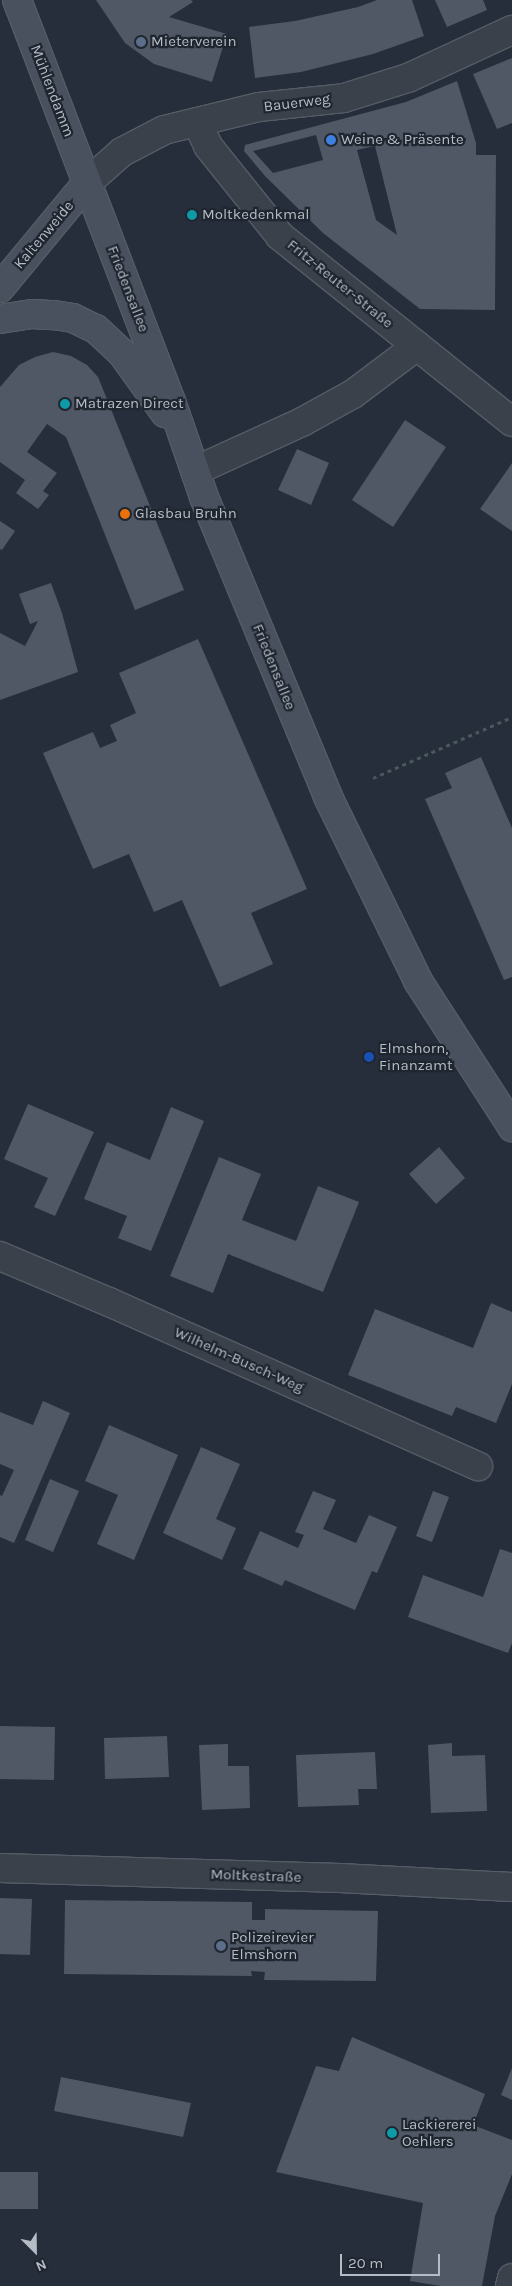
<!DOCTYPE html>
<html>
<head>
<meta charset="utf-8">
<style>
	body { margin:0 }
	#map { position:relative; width:512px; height:2286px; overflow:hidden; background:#272e3b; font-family:Karla,sans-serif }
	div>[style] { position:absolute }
	.building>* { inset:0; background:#505765 }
	.path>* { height:3px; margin-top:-1.5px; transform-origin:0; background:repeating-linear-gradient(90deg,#49585b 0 4px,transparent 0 8px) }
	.roads { filter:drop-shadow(1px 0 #555c66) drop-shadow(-1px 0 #555c66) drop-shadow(0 1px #555c66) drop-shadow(0 -1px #555c66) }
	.street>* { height:28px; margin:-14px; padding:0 14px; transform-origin:14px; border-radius:14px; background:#3a414b }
	.secondary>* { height:28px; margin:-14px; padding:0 14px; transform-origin:14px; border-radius:14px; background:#49505e }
	.dots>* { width:14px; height:14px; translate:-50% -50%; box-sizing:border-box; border:2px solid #1f2630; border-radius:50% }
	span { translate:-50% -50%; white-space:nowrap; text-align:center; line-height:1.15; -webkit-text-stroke:4.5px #1f2630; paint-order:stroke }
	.poi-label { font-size:15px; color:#b6bcc6 }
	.left { translate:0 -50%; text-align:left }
	.street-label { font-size:15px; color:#b6bcc6 }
	.north { position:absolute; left:10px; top:2226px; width:50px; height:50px; -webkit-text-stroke:4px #1f2630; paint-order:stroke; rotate:157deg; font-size:14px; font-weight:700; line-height:20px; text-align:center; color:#b6bcc6 }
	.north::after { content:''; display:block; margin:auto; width:18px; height:22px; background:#b6bcc6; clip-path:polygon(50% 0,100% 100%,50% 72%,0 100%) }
	.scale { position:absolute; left:340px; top:2254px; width:100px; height:22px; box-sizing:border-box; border:2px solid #b6bcc6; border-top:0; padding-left:6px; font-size:15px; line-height:18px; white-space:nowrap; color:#b6bcc6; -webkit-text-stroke:4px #1f2630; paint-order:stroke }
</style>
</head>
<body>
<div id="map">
	<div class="building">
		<i style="clip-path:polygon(96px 0,191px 0,193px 2px,169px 17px,227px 34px,212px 82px,154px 64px,125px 43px)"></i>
		<i style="clip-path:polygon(377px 0,412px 0,424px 36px,373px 54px,301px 72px,255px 78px,249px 27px,295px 21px,358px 7px)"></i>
		<i style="clip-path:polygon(435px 0,483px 0,487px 10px,447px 27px)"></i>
		<i style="clip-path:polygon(512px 58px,512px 123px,497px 129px,473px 74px)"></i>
		<i style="clip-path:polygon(evenodd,457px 81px,476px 143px,476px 155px,496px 155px,495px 310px,420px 309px,323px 233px,265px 176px,244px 151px,245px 145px,406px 102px,457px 81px,316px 135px,323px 160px,273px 173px,253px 151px,316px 135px,457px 81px,375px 146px,397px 235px,376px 220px,357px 150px,375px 146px)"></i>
		<i style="clip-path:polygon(53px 352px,71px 356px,87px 365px,98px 377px,184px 590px,135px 610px,66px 437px,47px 424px,27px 452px,57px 473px,43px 491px,49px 495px,38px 509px,16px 493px,25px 480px,0 462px,0 387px,19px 365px,35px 357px)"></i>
		<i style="clip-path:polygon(405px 420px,446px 447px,393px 527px,352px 500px)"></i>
		<i style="clip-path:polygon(297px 449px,329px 463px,311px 505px,278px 490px)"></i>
		<i style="clip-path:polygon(512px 463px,512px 531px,480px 509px)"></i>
		<i style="clip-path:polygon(0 521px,15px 531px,2px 550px,0 549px)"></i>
		<i style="clip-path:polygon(51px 583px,62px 613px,78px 672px,0 700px,0 633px,25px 646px,38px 621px,30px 624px,19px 594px)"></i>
		<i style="clip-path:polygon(198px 639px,307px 889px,251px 913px,273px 964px,220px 987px,182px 900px,154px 912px,129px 854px,93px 869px,43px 753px,93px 732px,100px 748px,117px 741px,110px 725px,136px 713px,119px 673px)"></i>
		<i style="clip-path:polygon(481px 757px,512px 828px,512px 977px,504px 980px,425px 799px,452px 788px,445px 773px)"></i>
		<i style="clip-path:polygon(28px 1104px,94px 1132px,55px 1216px,34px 1207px,48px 1178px,4px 1159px)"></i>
		<i style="clip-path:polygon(171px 1107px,204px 1121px,151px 1251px,118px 1238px,127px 1216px,84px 1199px,107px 1142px,150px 1160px)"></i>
		<i style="clip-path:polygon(439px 1147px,465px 1178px,436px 1204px,409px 1174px)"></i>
		<i style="clip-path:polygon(219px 1157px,261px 1174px,242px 1220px,296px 1241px,318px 1186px,359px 1202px,323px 1292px,228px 1254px,213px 1293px,170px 1276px)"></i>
		<i style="clip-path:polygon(491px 1303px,512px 1312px,512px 1384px,496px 1423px,456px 1407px,452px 1416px,348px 1375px,375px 1309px,473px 1348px)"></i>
		<i style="clip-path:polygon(43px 1401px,70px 1413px,14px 1543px,0 1537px,0 1495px,2px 1496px,14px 1470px,0 1464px,0 1412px,33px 1425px)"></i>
		<i style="clip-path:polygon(109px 1425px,178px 1455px,134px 1560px,97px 1544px,118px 1495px,85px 1481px)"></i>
		<i style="clip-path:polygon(201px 1447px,240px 1464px,216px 1519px,236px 1528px,222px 1560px,163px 1533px)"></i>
		<i style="clip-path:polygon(50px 1479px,79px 1491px,53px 1552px,25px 1540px)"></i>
		<i style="clip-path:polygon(313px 1491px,336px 1500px,323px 1529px,356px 1543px,369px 1515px,397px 1527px,377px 1573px,372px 1571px,355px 1610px,285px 1580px,282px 1586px,243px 1569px,260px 1531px,298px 1548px,304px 1535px,295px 1532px)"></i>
		<i style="clip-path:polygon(433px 1491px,449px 1497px,432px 1542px,416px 1536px)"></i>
		<i style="clip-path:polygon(500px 1549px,512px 1553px,512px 1643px,508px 1653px,408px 1617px,423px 1575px,483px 1597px)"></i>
		<i style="clip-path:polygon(0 1726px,55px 1727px,54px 1780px,0 1779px)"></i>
		<i style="clip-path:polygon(167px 1736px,169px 1777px,105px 1779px,104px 1738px)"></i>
		<i style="clip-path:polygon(452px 1743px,452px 1756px,485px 1755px,487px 1811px,431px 1813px,428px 1745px)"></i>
		<i style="clip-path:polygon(228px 1744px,228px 1766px,249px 1766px,250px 1808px,202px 1810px,199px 1745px)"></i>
		<i style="clip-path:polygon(375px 1752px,377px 1789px,358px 1789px,359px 1805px,298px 1807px,296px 1755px)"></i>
		<i style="clip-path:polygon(0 1898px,32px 1899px,30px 1955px,0 1954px)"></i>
		<i style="clip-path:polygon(65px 1900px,252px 1902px,252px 1920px,265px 1920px,265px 1909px,378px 1911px,376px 1981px,264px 1980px,265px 1972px,251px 1971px,252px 1976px,64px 1974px)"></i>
		<i style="clip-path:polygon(352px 2037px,485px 2094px,473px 2125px,512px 2140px,512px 2174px,495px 2216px,482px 2286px,441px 2286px,410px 2281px,423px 2203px,276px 2172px,316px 2066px,339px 2071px)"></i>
		<i style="clip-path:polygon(512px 2068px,512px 2100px,501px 2095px)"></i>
		<i style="clip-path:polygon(61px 2077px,191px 2103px,183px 2137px,54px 2111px)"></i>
		<i style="clip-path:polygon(0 2172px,38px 2172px,38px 2209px,0 2209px)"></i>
	</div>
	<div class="path">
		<i style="left:373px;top:778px;width:152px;rotate:-23.7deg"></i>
	</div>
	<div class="roads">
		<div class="street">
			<i style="left:197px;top:122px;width:26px;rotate:65deg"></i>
			<i style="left:208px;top:146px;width:115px;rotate:51.3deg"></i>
			<i style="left:280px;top:236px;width:297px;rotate:38.7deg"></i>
			<i style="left:87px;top:183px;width:47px;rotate:-41.5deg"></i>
			<i style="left:122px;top:152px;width:47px;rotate:-27.6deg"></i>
			<i style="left:164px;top:130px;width:98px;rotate:-13.6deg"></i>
			<i style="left:259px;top:107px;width:85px;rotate:-6deg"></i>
			<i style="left:344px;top:98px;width:67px;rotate:-17.4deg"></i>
			<i style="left:408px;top:78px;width:115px;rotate:-24.8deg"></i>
			<i style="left:195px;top:471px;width:118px;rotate:-24.6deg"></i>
			<i style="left:302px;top:422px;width:58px;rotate:-28.8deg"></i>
			<i style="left:353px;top:394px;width:80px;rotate:-36.9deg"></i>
			<i style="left:0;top:1256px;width:118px;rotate:22.9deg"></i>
			<i style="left:109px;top:1302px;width:404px;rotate:24deg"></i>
			<i style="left:0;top:1868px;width:340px;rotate:1.7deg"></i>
			<i style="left:340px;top:1878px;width:172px;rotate:3deg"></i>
			<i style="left:510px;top:2286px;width:8px;rotate:-76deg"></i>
		</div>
		<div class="secondary">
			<i style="left:17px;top:0;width:430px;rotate:69deg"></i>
			<i style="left:171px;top:401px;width:102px;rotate:71deg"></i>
			<i style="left:204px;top:497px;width:325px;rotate:67.5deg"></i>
			<i style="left:328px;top:797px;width:205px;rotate:63.9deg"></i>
			<i style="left:418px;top:981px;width:174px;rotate:57.2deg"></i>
			<i style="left:0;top:288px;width:136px;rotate:-50.4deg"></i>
			<i style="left:0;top:319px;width:32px;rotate:-9deg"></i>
			<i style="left:32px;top:314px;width:22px;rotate:3deg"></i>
			<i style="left:54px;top:315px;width:19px;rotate:9deg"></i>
			<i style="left:73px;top:318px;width:25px;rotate:26deg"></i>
			<i style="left:96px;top:329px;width:35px;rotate:43deg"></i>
			<i style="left:122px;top:353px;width:74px;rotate:54.4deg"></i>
		</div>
	</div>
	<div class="dots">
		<i style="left:141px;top:42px;background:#5c6f8a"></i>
		<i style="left:331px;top:140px;background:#3f7fe0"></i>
		<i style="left:192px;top:215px;background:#0f9aa8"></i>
		<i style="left:65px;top:404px;background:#0f9aa8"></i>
		<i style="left:125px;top:514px;background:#e8710a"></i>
		<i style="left:369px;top:1057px;background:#1a4fb4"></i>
		<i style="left:221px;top:1946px;background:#5c6f8a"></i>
		<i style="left:392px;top:2133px;background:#0f9aa8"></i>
	</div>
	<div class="poi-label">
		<span class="left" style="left:151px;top:42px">Mieterverein</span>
		<span class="left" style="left:341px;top:140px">Weine &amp; Präsente</span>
		<span class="left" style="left:202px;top:215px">Moltkedenkmal</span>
		<span class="left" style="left:75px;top:404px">Matrazen Direct</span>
		<span class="left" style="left:135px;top:514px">Glasbau Bruhn</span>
		<span class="left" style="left:379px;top:1057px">Elmshorn,<br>Finanzamt</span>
		<span class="left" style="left:231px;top:1946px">Polizeirevier<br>Elmshorn</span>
		<span class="left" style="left:402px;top:2133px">Lackiererei<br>Oehlers</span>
	</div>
	<div class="street-label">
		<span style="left:52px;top:91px;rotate:69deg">Mühlendamm</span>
		<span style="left:297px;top:103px;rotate:-7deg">Bauerweg</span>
		<span style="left:44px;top:235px;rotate:-50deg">Kaltenweide</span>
		<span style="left:340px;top:284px;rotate:39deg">Fritz-Reuter-Straße</span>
		<span style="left:128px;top:289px;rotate:69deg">Friedensallee</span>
		<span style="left:274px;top:667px;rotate:68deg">Friedensallee</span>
		<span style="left:239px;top:1360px;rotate:24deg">Wilhelm-Busch-Weg</span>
		<span style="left:256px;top:1876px;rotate:2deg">Moltkestraße</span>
	</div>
	<div class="north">N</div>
	<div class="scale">20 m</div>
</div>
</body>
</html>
